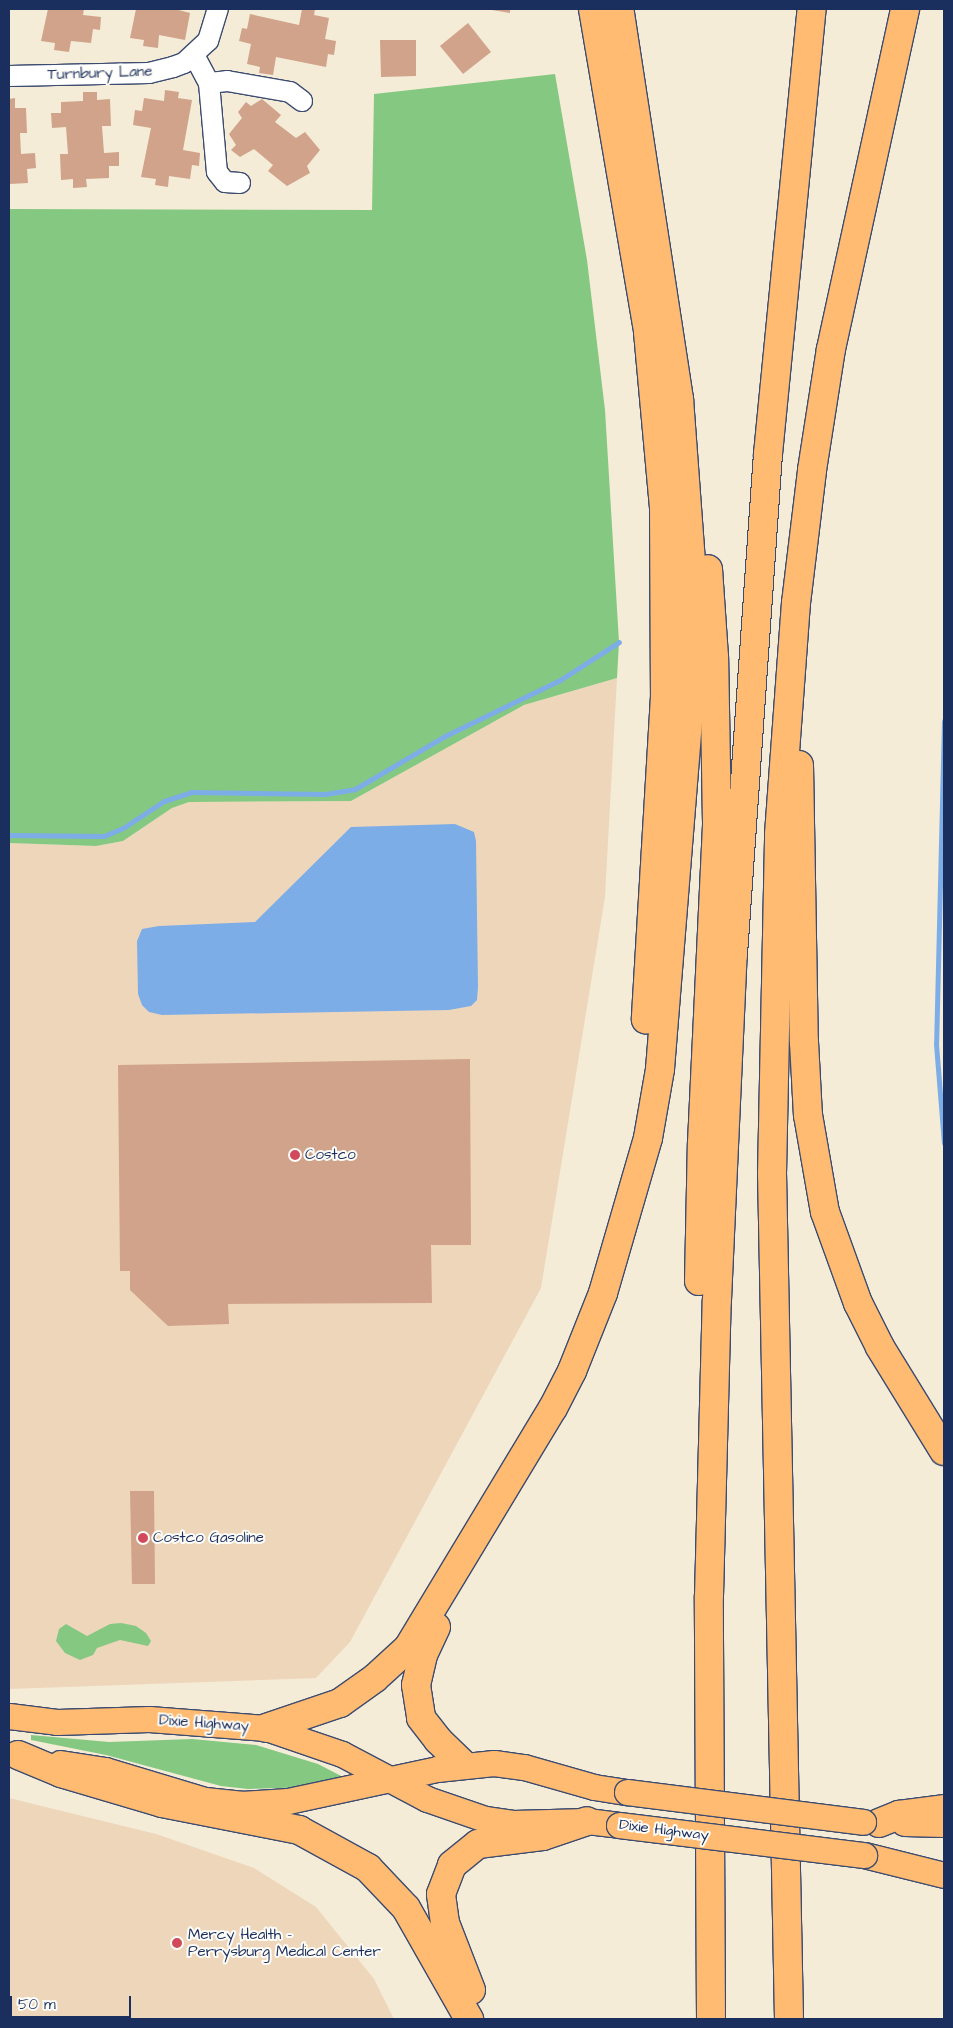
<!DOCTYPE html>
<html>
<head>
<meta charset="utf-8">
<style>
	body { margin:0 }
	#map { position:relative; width:953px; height:2028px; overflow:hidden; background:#f4ecd7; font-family:"Architects Daughter",sans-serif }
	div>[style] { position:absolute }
	.built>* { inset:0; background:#eed6bb }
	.green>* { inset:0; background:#85c881 }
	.water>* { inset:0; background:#7dade7 }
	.stream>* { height:5px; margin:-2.5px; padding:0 2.5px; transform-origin:2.5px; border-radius:2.5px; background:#7dade7 }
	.building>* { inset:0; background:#d0a38a }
	.roads { filter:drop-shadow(1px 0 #3c4b70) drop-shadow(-1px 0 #3c4b70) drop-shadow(0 1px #3c4b70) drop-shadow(0 -1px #3c4b70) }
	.minor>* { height:20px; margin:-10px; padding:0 10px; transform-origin:10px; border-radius:10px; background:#fff }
	.major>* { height:25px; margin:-12.5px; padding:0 12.5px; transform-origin:12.5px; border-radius:12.5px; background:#ffbb71 }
	.highway>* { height:28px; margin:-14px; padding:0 14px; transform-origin:14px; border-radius:14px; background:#ffbb71 }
	.bridges { filter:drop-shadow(1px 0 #3c4b70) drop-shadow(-1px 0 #3c4b70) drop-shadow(0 1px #3c4b70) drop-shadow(0 -1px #3c4b70) }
	.major-bridge>* { height:25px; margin:-12.5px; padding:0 12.5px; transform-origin:12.5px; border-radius:12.5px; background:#ffbb71 }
	.dots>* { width:14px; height:14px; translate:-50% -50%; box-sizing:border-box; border:2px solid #fdfcf7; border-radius:50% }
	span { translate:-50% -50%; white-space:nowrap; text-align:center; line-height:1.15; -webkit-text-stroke:4px #fdfcf7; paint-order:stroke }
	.street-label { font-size:15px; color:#1b2f5e }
	.poi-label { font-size:15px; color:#1b2f5e }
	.left { translate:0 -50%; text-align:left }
	.frame { position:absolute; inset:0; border:10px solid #1b2f5e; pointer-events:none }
	.scale { position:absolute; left:10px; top:1996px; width:121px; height:22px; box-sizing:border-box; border:2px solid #1b2f5e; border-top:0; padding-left:6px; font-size:15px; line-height:18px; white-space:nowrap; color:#1b2f5e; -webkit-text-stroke:4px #fdfcf7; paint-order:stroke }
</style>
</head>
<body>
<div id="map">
	<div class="built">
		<i style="clip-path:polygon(617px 678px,605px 897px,541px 1288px,350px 1642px,316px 1678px,9px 1689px,9px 843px,96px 846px,123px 841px,172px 808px,189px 802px,351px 801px,524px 705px)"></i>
		<i style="clip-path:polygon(9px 1798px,156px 1834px,254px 1868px,316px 1907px,374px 1979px,394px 2019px,9px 2019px)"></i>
	</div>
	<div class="green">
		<i style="clip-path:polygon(555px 74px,587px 260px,605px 410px,619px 642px,617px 678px,524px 705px,351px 801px,189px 802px,172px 808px,123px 841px,96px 846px,9px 843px,9px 209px,372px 210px,374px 94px)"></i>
		<i style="clip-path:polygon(121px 1623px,136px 1626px,146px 1633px,151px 1641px,148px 1646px,120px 1640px,97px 1648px,93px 1655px,80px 1660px,65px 1653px,56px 1641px,59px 1629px,66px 1624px,87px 1636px,110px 1624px)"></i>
		<i style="clip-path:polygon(31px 1735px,109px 1742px,192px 1739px,256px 1745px,318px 1764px,347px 1779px,313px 1787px,248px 1789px,221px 1786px,106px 1755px,31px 1740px)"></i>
	</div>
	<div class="water">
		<i style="clip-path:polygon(455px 824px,474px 832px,476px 841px,478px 987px,477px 1000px,471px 1006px,449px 1010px,162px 1015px,149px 1012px,142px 1005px,138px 994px,137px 941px,142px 929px,159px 926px,255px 922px,351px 827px)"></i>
	</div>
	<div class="stream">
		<i style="left:944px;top:721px;width:323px;rotate:91.4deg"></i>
		<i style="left:936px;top:1044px;width:99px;rotate:85.4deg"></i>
		<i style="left:9px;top:835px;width:95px;rotate:0.6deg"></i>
		<i style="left:104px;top:836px;width:21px;rotate:-23deg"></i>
		<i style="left:123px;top:828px;width:49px;rotate:-33.4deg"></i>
		<i style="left:164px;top:801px;width:28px;rotate:-18deg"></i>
		<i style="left:191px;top:792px;width:134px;rotate:0.9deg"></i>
		<i style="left:325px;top:794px;width:30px;rotate:-9deg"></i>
		<i style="left:355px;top:789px;width:104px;rotate:-30.5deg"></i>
		<i style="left:445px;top:736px;width:128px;rotate:-26deg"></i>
		<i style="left:560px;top:680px;width:70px;rotate:-32.8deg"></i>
	</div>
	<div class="building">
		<i style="clip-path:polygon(48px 9px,84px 9px,83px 15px,101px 17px,100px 30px,93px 29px,91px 43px,71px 41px,69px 52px,54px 50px,55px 43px,41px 41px)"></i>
		<i style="clip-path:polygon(136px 9px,175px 9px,190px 13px,185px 40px,159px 35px,158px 48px,143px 46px,144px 40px,130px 38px)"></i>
		<i style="clip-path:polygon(302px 9px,315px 9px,314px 15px,329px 18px,325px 39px,336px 41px,334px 55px,328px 54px,326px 67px,276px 57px,273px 75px,259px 73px,260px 67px,247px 64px,251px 44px,239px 41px,242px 28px,247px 29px,250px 14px,299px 25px)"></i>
		<i style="clip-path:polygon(486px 9px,510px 9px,510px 13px)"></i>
		<i style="clip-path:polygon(468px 23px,491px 52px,463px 74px,440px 46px)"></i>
		<i style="clip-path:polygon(380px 40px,416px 40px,416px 76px,381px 77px)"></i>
		<i style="clip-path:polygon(165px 90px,179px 92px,178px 98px,192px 100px,183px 150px,200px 153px,199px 166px,192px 165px,190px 179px,169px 176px,168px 187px,155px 185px,156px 179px,141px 177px,151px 128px,133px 125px,135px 110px,142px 111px,144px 98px,164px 101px)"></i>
		<i style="clip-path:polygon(83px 92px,97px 92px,97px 100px,110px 99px,111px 126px,102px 126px,104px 153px,119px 152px,119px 166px,109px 166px,109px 178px,86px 179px,87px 187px,73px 188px,73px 179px,61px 180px,60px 154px,68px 154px,66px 127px,52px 128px,51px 113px,61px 113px,61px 102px,83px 101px)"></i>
		<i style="clip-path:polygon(15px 98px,15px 108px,26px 108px,27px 133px,20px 133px,21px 154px,35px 153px,36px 168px,27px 169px,28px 183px,9px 184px,9px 99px)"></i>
		<i style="clip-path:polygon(262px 99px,281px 115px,275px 122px,296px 138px,305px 132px,320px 150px,307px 166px,310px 173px,287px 186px,268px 171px,273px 165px,254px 149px,240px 157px,231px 150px,236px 145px,229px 134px,242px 118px,238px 112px,246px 102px,251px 106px)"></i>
		<i style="clip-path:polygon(470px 1059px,471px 1245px,431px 1245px,432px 1303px,228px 1304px,229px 1324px,168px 1326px,130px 1290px,130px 1271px,120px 1271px,118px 1065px)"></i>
		<i style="clip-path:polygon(130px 1491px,154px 1491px,155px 1584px,132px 1584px)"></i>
	</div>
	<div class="roads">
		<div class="minor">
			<i style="left:194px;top:55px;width:32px;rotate:62deg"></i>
			<i style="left:209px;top:83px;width:89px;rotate:84.9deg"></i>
			<i style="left:217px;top:172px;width:13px;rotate:51deg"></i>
			<i style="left:225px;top:182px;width:15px;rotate:4deg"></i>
			<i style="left:9px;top:76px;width:140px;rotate:-1.2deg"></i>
			<i style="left:149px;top:73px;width:25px;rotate:-14deg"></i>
			<i style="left:173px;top:67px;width:12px;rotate:-20deg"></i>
			<i style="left:184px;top:63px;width:33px;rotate:-43deg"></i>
			<i style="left:208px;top:41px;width:34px;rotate:-73deg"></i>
			<i style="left:209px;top:83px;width:18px;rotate:-6deg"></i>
			<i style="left:227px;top:81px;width:64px;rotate:9.9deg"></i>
			<i style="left:290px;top:92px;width:15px;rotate:37deg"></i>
		</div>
		<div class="major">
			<i style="left:9px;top:1716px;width:48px;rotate:7.1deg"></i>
			<i style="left:57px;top:1722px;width:92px;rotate:-1.9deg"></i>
			<i style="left:149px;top:1719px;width:117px;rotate:4.4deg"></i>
			<i style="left:266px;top:1728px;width:80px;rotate:18.9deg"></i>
			<i style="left:342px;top:1754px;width:96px;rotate:27.9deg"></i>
			<i style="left:427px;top:1799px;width:61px;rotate:19deg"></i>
			<i style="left:485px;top:1819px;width:28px;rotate:8deg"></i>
			<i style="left:513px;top:1823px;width:74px;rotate:-1.5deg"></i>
			<i style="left:587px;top:1821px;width:32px;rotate:7deg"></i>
			<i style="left:60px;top:1763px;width:46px;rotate:8.8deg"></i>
			<i style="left:105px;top:1770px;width:104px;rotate:16.7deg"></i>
			<i style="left:205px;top:1800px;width:36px;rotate:6deg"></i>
			<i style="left:241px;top:1804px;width:47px;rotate:-3.7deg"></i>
			<i style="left:288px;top:1801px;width:152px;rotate:-12.1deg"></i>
			<i style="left:437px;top:1769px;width:57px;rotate:-6deg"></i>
			<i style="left:494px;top:1763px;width:30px;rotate:8deg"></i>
			<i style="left:524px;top:1767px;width:73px;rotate:15.9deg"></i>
			<i style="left:594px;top:1787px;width:33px;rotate:9deg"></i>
			<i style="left:904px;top:1823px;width:40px;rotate:1.4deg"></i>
			<i style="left:864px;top:1855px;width:82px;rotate:14deg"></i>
		</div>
		<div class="highway">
			<i style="left:593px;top:9px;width:328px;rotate:80.3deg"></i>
			<i style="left:648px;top:332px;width:178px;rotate:84.8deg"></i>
			<i style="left:664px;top:509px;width:187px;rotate:89.7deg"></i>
			<i style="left:665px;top:696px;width:324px;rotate:93.4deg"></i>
			<i style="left:799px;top:765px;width:277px;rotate:89deg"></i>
			<i style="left:804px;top:1042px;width:73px;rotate:86.9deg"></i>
			<i style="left:808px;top:1115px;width:98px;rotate:80.1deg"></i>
			<i style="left:825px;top:1212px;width:97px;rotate:70.1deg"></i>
			<i style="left:858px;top:1303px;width:49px;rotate:63.4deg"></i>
			<i style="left:880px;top:1347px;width:122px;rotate:58.4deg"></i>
			<i style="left:699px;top:1281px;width:138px;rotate:-88.8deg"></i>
			<i style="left:702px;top:1143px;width:320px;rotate:-87.3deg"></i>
			<i style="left:717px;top:823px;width:166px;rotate:-91deg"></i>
			<i style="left:714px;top:657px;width:88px;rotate:-93.9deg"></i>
			<i style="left:436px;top:1627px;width:31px;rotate:115deg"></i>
			<i style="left:423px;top:1655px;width:31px;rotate:103deg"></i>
			<i style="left:416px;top:1685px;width:33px;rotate:81deg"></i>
			<i style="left:421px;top:1718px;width:28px;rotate:52deg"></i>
			<i style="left:438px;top:1740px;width:36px;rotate:44deg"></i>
			<i style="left:266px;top:1728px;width:78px;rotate:-18.7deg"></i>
			<i style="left:340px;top:1703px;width:43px;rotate:-35.5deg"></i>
			<i style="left:375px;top:1678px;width:45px;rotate:-42.3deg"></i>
			<i style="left:408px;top:1648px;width:280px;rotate:-58.9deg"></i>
			<i style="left:553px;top:1408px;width:42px;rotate:-62.8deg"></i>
			<i style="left:572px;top:1371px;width:84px;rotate:-68.3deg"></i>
			<i style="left:603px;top:1293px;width:161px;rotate:-73.8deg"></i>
			<i style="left:648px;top:1138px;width:70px;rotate:-80.1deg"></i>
			<i style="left:660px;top:1069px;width:362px;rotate:-85.4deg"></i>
			<i style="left:689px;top:708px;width:146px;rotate:-89.2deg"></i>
			<i style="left:691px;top:562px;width:163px;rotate:-94.2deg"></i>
			<i style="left:679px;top:399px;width:395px;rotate:-98.7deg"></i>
			<i style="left:18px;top:1755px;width:47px;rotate:22.7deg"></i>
			<i style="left:61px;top:1773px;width:105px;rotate:16.5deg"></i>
			<i style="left:162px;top:1803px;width:140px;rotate:11.1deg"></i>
			<i style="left:299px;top:1830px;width:79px;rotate:28.8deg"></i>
			<i style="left:368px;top:1868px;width:55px;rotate:46.5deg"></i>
			<i style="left:406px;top:1908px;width:128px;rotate:60.4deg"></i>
			<i style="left:879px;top:1823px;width:22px;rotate:-22deg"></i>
			<i style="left:899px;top:1815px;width:45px;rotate:-7.6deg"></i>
			<i style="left:471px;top:1990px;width:72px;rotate:-111.2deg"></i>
			<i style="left:445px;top:1923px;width:29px;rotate:-98deg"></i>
			<i style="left:441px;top:1894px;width:31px;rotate:-69deg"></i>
			<i style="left:452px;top:1865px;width:33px;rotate:-39deg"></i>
			<i style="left:478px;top:1844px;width:65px;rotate:-7deg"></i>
			<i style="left:543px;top:1836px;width:46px;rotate:-18.8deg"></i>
			<i style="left:711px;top:2019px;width:423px;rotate:-90.3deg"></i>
			<i style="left:709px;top:1596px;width:296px;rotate:-88.5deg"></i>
			<i style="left:717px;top:1300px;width:346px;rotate:-87.4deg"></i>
			<i style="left:733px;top:954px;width:501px;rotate:-86deg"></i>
			<i style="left:768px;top:454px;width:447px;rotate:-84.4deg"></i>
			<i style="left:789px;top:2019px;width:845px;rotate:-91.15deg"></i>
			<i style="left:772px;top:1174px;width:340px;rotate:-88.8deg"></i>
			<i style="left:779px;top:834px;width:232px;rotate:-85.8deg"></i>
			<i style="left:796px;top:603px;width:134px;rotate:-83.1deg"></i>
			<i style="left:812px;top:470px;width:122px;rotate:-81.1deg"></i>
			<i style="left:831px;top:349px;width:348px;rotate:-77.7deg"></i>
		</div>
	</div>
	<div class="bridges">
		<div class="major-bridge">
			<i style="left:627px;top:1792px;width:238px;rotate:7.2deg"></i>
			<i style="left:619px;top:1825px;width:247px;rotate:7deg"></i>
		</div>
	</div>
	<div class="dots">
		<i style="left:295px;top:1155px;background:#d1495b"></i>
		<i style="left:143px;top:1538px;background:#d1495b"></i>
		<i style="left:177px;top:1943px;background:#d1495b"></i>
	</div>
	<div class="street-label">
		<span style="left:100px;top:73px;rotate:-2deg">Turnbury Lane</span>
		<span style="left:204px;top:1723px;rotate:4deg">Dixie Highway</span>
		<span style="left:664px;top:1830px;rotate:7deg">Dixie Highway</span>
	</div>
	<div class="poi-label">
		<span class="left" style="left:305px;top:1155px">Costco</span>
		<span class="left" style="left:153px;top:1538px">Costco Gasoline</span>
		<span class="left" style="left:188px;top:1943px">Mercy Health -<br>Perrysburg Medical Center</span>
	</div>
	<div class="frame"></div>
	<div class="scale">50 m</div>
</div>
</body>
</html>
